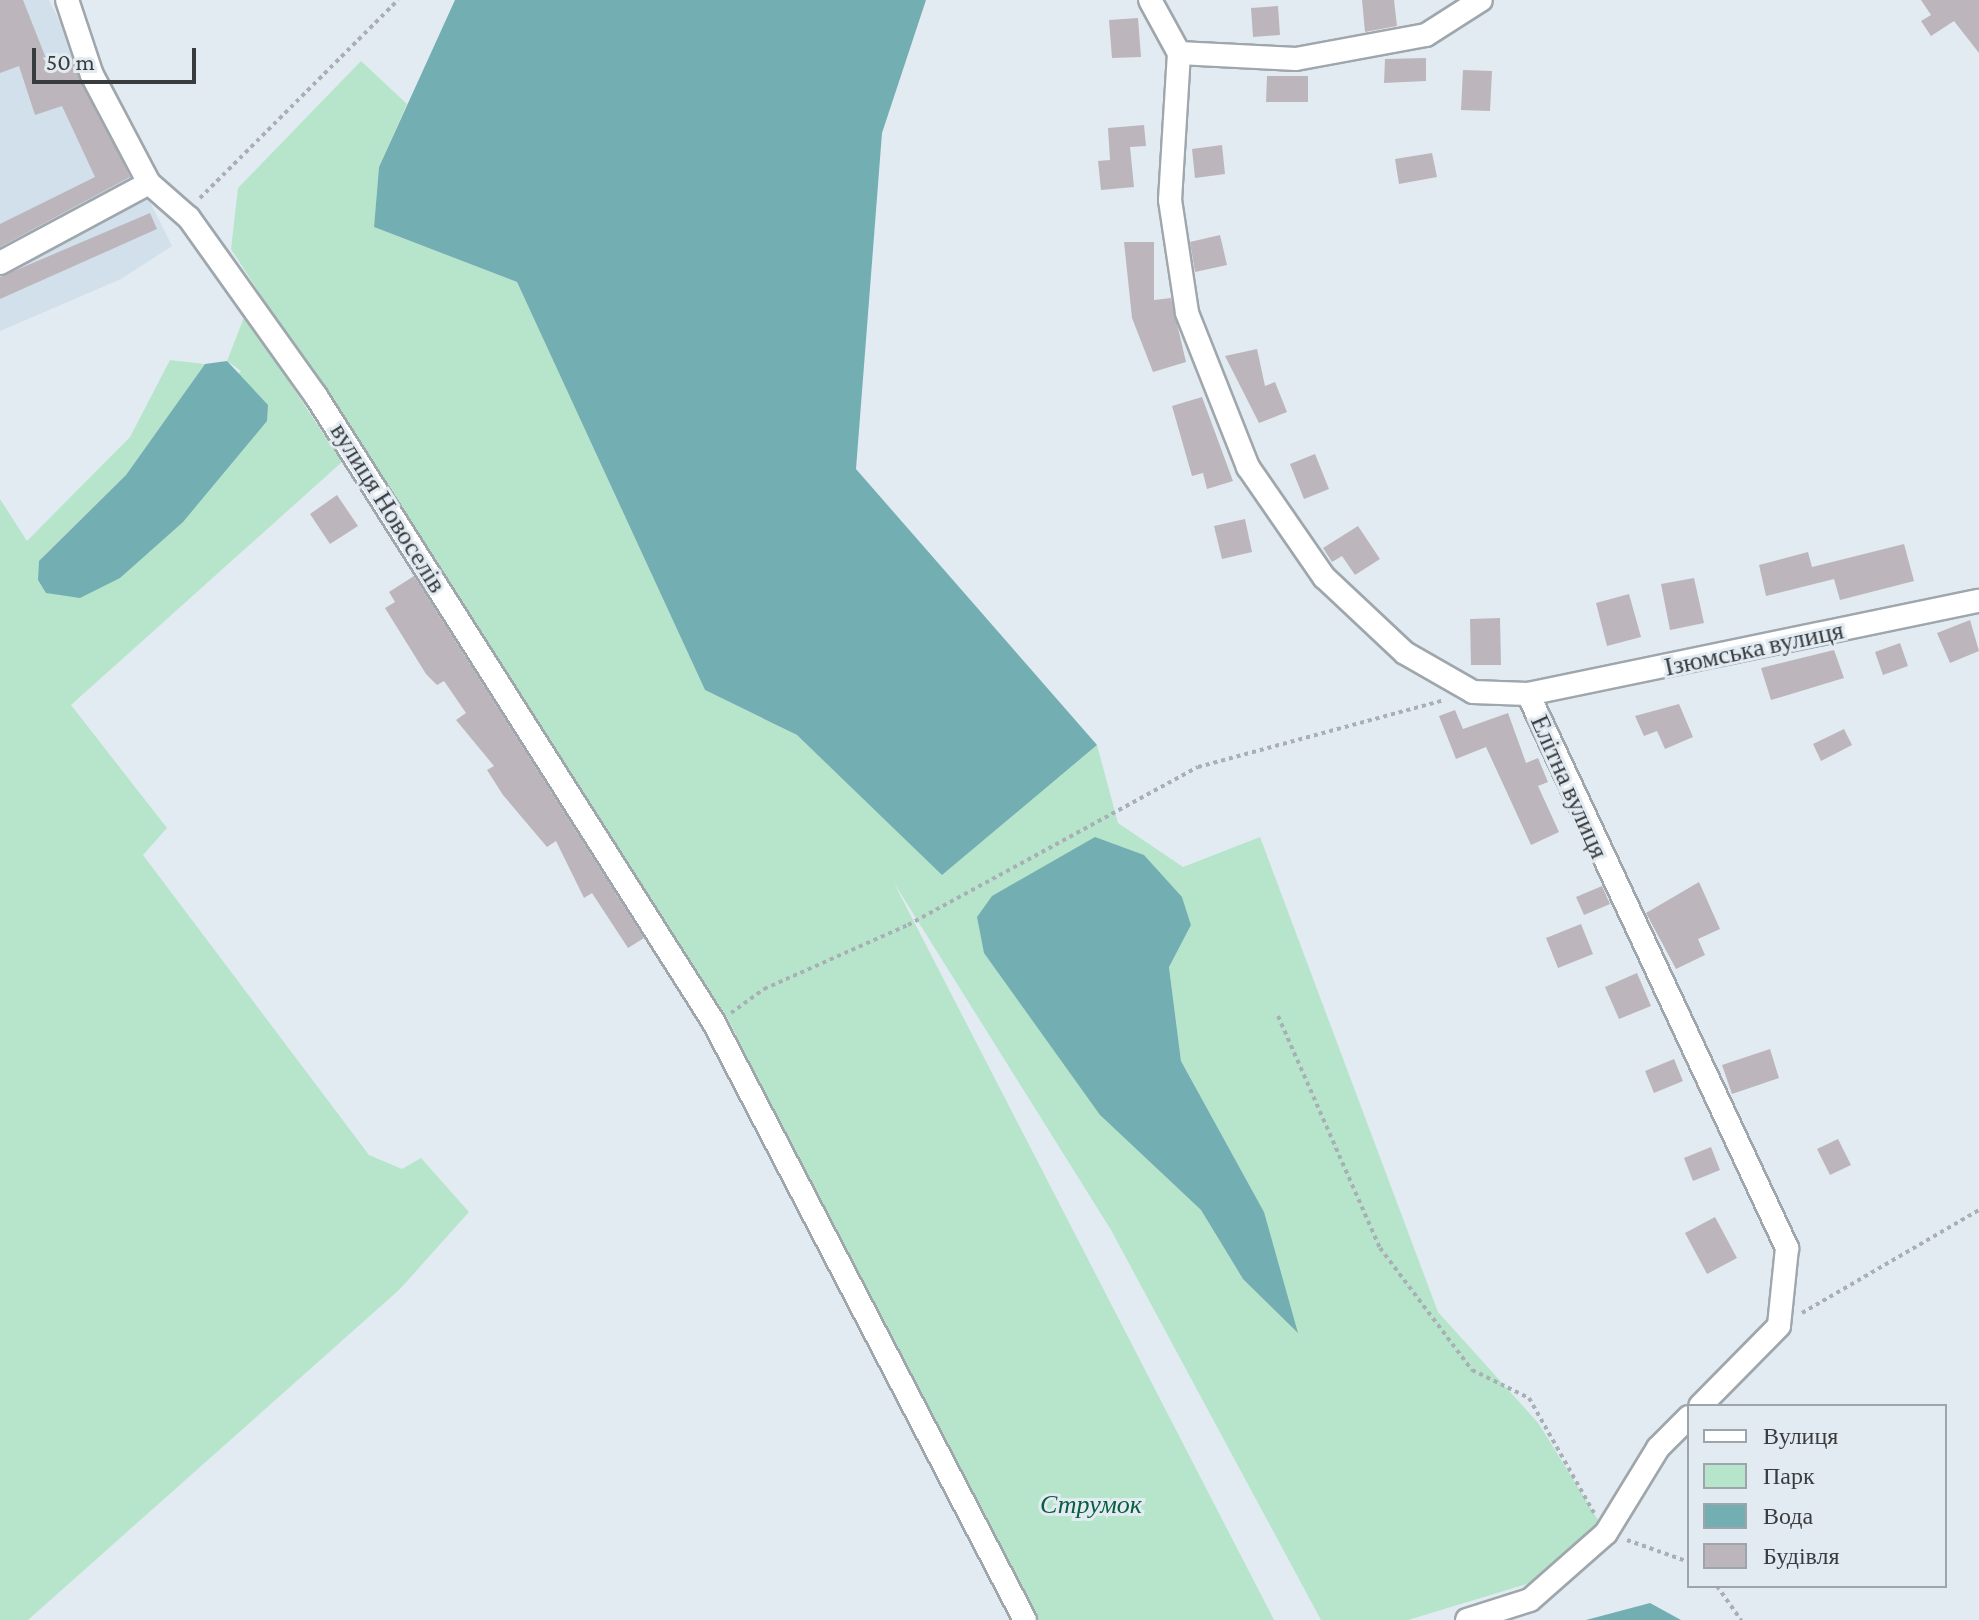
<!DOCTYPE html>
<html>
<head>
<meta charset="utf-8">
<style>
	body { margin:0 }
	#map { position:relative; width:1979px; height:1620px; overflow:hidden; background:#e2ebf1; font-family:"Crimson Pro",serif }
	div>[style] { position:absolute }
	.built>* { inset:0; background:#d1e0ea }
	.green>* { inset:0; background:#b7e5cb }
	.water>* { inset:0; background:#73afb2 }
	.building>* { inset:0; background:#bdb5bc }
	.path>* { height:4px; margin-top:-2px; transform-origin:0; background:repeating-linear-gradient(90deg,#a9b0b5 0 4px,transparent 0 8px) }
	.roads { filter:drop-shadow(2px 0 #9fa7ad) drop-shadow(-2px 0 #9fa7ad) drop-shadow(0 2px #9fa7ad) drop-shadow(0 -2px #9fa7ad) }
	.minor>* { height:22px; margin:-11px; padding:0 11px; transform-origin:11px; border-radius:11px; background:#fff }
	span { translate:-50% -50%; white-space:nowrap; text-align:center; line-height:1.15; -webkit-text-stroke:6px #e2ebf1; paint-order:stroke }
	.street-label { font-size:26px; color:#393c3f }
	.park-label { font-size:26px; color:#085e3d; font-style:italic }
	.legend { position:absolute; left:1687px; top:1404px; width:260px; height:184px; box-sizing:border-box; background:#e2ebf1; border:2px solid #9ea5aa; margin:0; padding:10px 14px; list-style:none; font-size:24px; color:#393c3f }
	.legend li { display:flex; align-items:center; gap:16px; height:40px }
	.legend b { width:40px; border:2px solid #9ea5aa }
	.scale { position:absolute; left:32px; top:48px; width:164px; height:36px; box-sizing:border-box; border:4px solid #393c3f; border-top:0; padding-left:10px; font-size:24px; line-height:28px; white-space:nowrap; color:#393c3f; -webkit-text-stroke:6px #e2ebf1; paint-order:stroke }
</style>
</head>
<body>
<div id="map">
	<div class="built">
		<i style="clip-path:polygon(0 0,49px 0,172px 246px,121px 279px,0 331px)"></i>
	</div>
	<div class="green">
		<i style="clip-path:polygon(evenodd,361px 61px,407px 104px,379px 167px,374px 227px,517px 282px,705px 690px,797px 735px,942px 874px,1097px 745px,1118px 823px,1183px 867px,1260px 837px,1438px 1312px,1539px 1424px,1606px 1533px,1543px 1579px,1408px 1620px,1321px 1620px,1111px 1230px,894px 883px,1274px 1620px,1026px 1620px,727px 1017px,231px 249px,238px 188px,361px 61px,1182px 897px,1191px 925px,1169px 966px,1181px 1061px,1264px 1212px,1243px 1279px,1201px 1210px,1100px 1115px,1182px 897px)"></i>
		<i style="clip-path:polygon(245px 315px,342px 462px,71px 705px,167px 828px,143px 855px,369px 1155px,402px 1169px,421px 1158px,469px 1212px,400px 1289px,28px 1620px,0 1620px,0 499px,27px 541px,130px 437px,170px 360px,205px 364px,126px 475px,39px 561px,241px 371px,227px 361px)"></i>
	</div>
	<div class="water">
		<i style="clip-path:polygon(455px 0,926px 0,882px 133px,856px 469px,1097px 745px,942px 875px,797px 735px,705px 690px,517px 282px,374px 227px,379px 167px)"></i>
		<i style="clip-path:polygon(227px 361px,268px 405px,267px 421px,183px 522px,120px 578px,80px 598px,46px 593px,38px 580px,39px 561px,126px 475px,205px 364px)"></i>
		<i style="clip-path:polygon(1095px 837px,1144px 855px,1182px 897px,1191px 925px,1169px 967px,1181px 1061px,1264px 1212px,1298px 1333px,1243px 1279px,1201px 1210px,1100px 1115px,984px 953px,977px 917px,992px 896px)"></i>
		<i style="clip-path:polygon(1650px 1603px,1681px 1620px,1586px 1620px)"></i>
	</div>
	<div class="building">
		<i style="clip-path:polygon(0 0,23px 0,49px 66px,71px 56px,130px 177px,0 247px,0 224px,95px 177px,62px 106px,35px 115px,19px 66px,0 73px)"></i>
		<i style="clip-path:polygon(1362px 0,1394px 0,1397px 26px,1365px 32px)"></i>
		<i style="clip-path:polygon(1921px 0,1979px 0,1979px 53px,1954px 21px,1931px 36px,1921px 21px,1931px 15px)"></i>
		<i style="clip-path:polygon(1278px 6px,1280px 35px,1253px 37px,1251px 8px)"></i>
		<i style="clip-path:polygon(1138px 18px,1141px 57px,1112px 58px,1109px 20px)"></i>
		<i style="clip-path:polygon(1426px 58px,1426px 81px,1384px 83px,1385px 59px)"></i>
		<i style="clip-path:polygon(1463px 70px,1492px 71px,1490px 111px,1461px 110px)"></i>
		<i style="clip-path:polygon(1267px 76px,1308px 76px,1308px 102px,1266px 102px)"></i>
		<i style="clip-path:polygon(1144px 125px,1146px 146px,1130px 147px,1134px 187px,1101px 190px,1098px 161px,1110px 160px,1108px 128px)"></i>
		<i style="clip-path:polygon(1222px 145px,1225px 174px,1195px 178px,1192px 149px)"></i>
		<i style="clip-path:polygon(1432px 153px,1437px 177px,1399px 184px,1395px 159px)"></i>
		<i style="clip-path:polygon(150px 213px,157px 229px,0 299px,0 277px)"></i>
		<i style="clip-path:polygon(1220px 235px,1227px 265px,1195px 272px,1190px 242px)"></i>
		<i style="clip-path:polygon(1124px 242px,1154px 242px,1154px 300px,1171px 298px,1186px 362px,1153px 372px,1132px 318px)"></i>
		<i style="clip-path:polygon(1257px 349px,1265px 386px,1275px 382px,1287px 412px,1259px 423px,1225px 356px)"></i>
		<i style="clip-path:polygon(1202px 397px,1233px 481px,1207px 489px,1203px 473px,1192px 476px,1172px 406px)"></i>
		<i style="clip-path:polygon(1315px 454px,1329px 489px,1304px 499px,1290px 464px)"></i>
		<i style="clip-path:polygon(337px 495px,358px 526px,330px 544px,310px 514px)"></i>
		<i style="clip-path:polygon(1245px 519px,1252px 552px,1222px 559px,1214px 526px)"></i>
		<i style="clip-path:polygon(1358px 526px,1380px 559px,1355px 575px,1342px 556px,1332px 562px,1323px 548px)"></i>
		<i style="clip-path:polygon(1904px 544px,1914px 581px,1840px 600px,1834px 579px,1766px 596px,1759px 565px,1808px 552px,1812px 567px)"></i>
		<i style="clip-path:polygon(414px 576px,644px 938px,628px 948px,592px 893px,584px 898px,556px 841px,547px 847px,503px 795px,487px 770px,494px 766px,456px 720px,466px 713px,444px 681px,437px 685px,426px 674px,385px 608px,395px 602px,389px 592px)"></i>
		<i style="clip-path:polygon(1694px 578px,1704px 623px,1670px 630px,1661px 584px)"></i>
		<i style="clip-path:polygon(1629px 594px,1641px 637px,1607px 646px,1596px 603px)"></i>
		<i style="clip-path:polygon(1500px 618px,1501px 665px,1471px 665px,1470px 619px)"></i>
		<i style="clip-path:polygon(1970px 620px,1979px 651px,1950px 663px,1937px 633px)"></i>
		<i style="clip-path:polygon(1900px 643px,1908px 666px,1883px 675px,1875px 652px)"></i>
		<i style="clip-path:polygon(1834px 650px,1844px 678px,1771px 700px,1761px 668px)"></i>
		<i style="clip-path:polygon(1679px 704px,1693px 737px,1665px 749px,1657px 731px,1644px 736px,1635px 716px)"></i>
		<i style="clip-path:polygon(1455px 710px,1463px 729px,1508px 713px,1526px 763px,1538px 758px,1548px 782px,1538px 786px,1559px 832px,1531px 845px,1486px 747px,1456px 759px,1439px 716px)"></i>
		<i style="clip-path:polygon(1844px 729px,1852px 745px,1821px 761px,1813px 744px)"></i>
		<i style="clip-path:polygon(1699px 882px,1720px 929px,1698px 939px,1705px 955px,1676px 969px,1646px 913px)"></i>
		<i style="clip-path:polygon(1602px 886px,1610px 904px,1584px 915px,1576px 897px)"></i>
		<i style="clip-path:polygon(1581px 924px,1593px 954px,1558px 968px,1546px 938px)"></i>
		<i style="clip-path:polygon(1637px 973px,1651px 1006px,1619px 1019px,1605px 987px)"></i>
		<i style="clip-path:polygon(1770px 1049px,1779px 1078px,1732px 1094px,1722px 1065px)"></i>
		<i style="clip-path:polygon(1674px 1059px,1683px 1081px,1654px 1093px,1645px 1071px)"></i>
		<i style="clip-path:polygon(1838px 1139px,1851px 1165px,1830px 1175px,1817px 1149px)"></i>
		<i style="clip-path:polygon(1711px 1147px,1720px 1170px,1693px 1181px,1684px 1158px)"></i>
		<i style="clip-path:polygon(1715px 1217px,1737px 1258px,1707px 1274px,1685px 1233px)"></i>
	</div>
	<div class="path">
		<i style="left:200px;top:198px;width:280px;rotate:-45deg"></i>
		<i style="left:731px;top:1013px;width:41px;rotate:-36deg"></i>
		<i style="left:764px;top:989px;width:158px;rotate:-24deg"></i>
		<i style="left:908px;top:925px;width:330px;rotate:-28.6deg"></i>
		<i style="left:1198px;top:767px;width:255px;rotate:-15.2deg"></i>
		<i style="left:1278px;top:1016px;width:253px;rotate:66.3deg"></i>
		<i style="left:1380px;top:1248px;width:153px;rotate:53deg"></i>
		<i style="left:1472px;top:1370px;width:64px;rotate:26.2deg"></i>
		<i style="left:1529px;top:1398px;width:132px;rotate:60.5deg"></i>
		<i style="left:1802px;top:1313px;width:205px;rotate:-30.2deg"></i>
		<i style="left:1627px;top:1540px;width:66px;rotate:19.5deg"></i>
		<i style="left:1717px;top:1586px;width:42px;rotate:54.8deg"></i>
	</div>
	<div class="roads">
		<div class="minor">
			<i style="left:67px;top:0;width:79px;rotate:71.6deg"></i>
			<i style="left:92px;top:75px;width:122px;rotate:62.2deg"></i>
			<i style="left:149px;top:183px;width:53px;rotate:41.2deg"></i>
			<i style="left:189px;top:218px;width:219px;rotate:54.5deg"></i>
			<i style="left:316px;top:396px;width:740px;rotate:57.58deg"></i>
			<i style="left:713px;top:1021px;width:675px;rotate:62.49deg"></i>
			<i style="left:1150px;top:0;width:60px;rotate:61.3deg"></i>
			<i style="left:1179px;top:53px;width:147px;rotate:93.5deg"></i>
			<i style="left:1170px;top:200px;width:114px;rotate:81.4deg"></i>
			<i style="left:1187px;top:313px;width:166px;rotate:68.4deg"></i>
			<i style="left:1248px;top:467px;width:134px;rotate:55.4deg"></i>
			<i style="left:1324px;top:577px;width:111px;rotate:43.2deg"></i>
			<i style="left:1405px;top:653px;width:78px;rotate:29.8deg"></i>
			<i style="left:1473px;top:692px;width:55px;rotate:2.1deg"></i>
			<i style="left:1528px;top:694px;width:460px;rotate:-11.7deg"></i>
			<i style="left:1179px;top:53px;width:117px;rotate:2.9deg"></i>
			<i style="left:1296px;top:59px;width:132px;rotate:-10.5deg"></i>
			<i style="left:1426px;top:35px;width:65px;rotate:-32.5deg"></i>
			<i style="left:0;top:263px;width:169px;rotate:-28.2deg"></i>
			<i style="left:1528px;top:694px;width:612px;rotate:64.94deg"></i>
			<i style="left:1787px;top:1248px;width:78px;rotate:95.9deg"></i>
			<i style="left:1779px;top:1326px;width:112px;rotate:134.6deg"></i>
			<i style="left:1467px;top:1620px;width:66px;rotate:-17.6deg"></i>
			<i style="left:1530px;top:1600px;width:101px;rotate:-41.4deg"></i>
			<i style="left:1606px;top:1533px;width:100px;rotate:-58.5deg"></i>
			<i style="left:1658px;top:1448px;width:44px;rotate:-45deg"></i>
		</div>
	</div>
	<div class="street-label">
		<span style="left:388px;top:508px;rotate:58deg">вулиця Новоселів</span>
		<span style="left:1754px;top:649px;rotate:-12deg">Ізюмська вулиця</span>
		<span style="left:1569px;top:787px;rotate:66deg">Елітна вулиця</span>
	</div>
	<div class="park-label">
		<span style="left:1091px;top:1505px">Струмок</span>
	</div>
	<ul class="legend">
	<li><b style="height:10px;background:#fff"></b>Вулиця</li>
	<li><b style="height:22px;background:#b7e5cb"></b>Парк</li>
	<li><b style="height:22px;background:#73afb2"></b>Вода</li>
	<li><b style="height:22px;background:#bdb5bc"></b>Будівля</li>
	</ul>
	<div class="scale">50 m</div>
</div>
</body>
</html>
